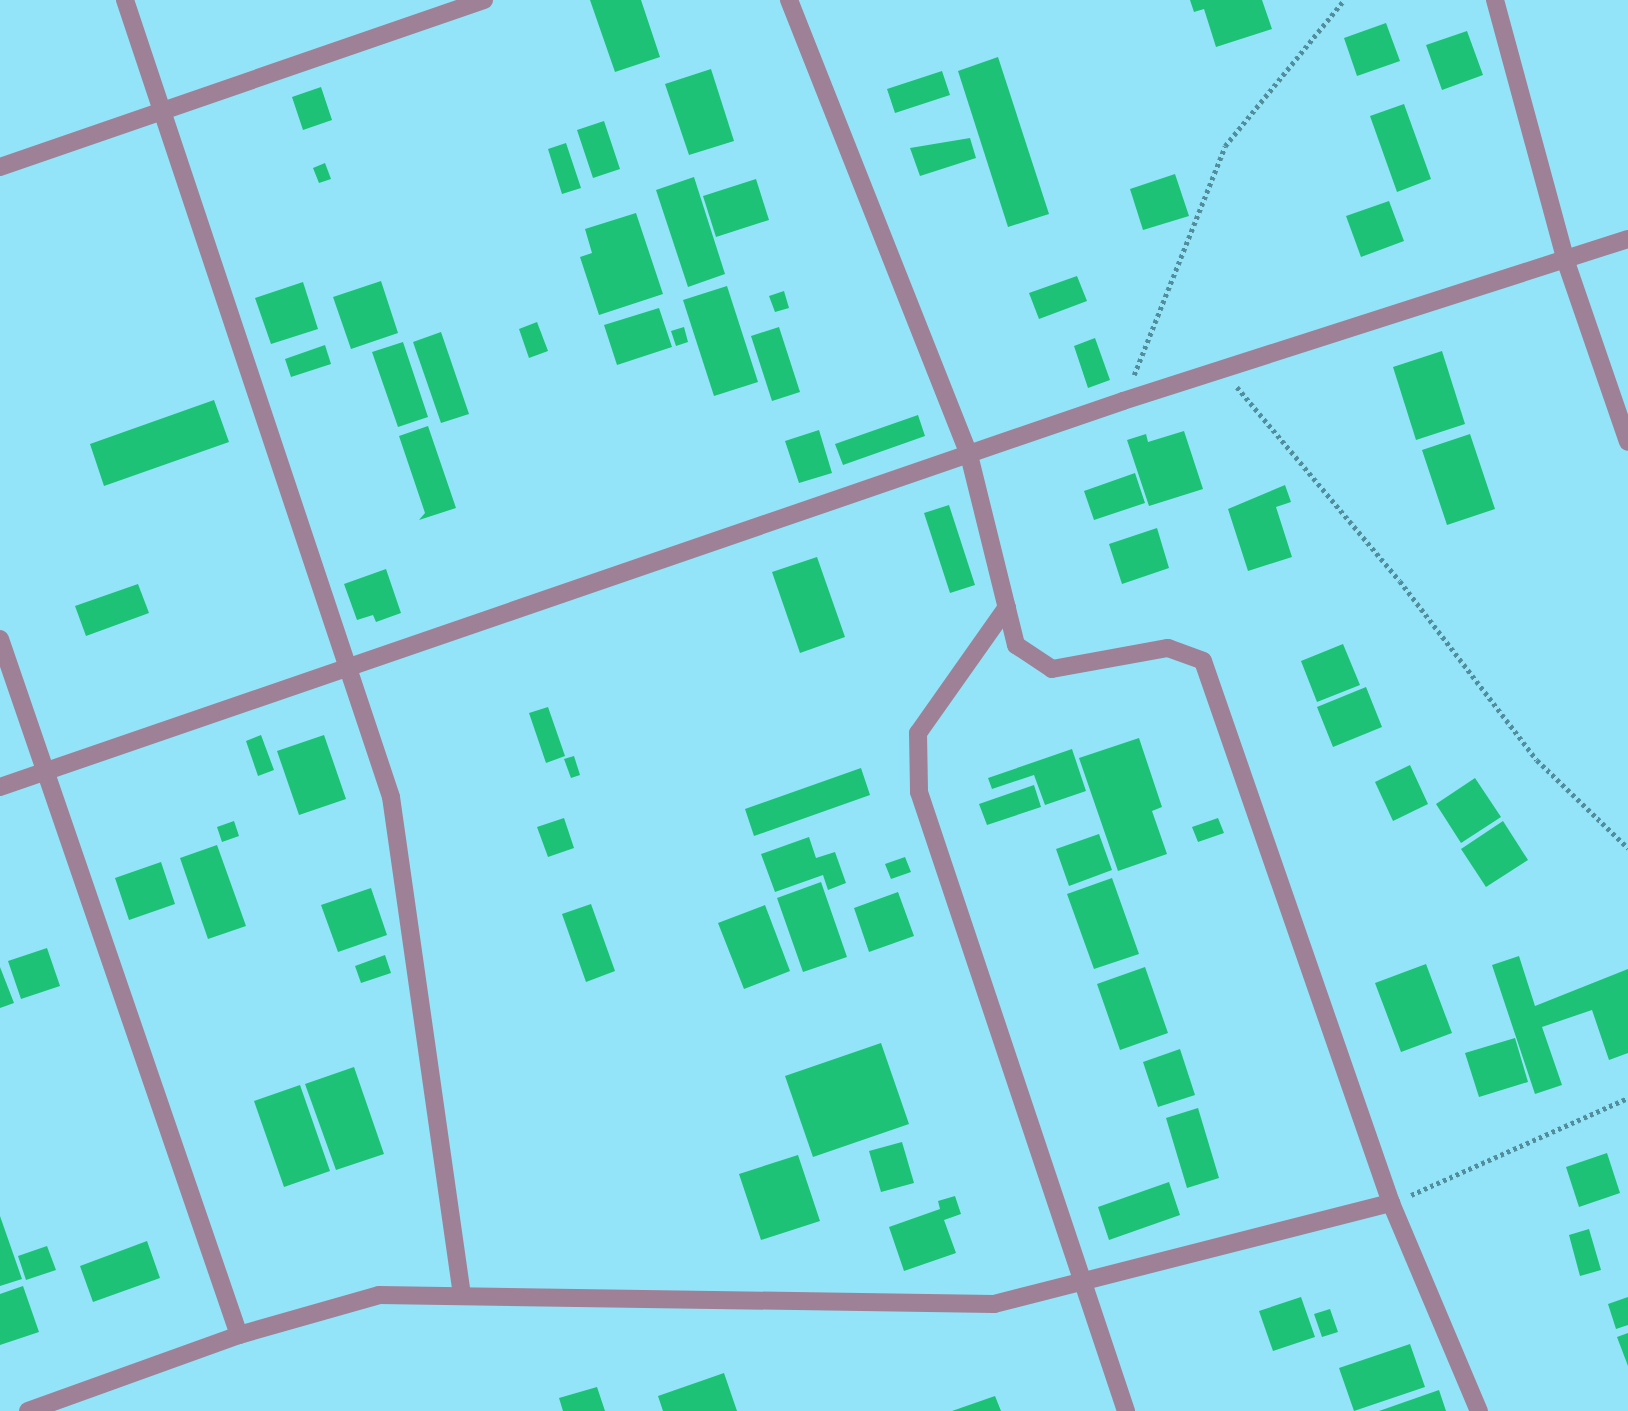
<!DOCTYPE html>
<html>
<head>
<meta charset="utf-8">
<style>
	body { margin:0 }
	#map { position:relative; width:1628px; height:1411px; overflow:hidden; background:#93e4f9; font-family:"IBM Plex Serif",serif }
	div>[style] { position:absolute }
	.building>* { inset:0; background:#1dc276 }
	.path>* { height:4.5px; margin-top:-2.25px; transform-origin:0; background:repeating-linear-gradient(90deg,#528d9c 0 3.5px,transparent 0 7px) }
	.street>* { height:18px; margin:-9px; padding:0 9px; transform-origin:9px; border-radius:9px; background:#9f8197 }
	span { translate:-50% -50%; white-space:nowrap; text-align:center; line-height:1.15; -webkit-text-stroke:6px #eff8fb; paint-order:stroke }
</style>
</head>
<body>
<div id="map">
	<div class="building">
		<i style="clip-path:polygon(590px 0,641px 0,660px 57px,615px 72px)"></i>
		<i style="clip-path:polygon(1190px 0,1262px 0,1272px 29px,1216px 47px,1204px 9px,1194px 12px)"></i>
		<i style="clip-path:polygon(1386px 23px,1400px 61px,1357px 76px,1344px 38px)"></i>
		<i style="clip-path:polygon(1467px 31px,1483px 75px,1442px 90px,1426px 45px)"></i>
		<i style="clip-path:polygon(998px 57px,1049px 214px,1008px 227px,958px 71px)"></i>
		<i style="clip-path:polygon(711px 69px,734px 141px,689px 155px,665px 84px)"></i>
		<i style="clip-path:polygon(942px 71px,950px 95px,895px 113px,887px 89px)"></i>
		<i style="clip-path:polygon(321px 87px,332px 120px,303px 130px,292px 97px)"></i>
		<i style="clip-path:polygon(1404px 104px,1431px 179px,1397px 192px,1370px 116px)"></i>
		<i style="clip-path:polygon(604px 121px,620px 169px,593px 178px,577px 130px)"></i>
		<i style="clip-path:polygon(970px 138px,976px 158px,920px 176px,910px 148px)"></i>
		<i style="clip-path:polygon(566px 143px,581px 188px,562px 194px,548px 149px)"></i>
		<i style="clip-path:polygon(325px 163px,331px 179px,319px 183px,313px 168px)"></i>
		<i style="clip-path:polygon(1175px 174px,1189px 216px,1143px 230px,1130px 189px)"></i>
		<i style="clip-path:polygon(694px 177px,725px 274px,688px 287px,656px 190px)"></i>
		<i style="clip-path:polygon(756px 179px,769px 220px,716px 237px,703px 196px)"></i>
		<i style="clip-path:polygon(1389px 201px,1404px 241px,1361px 257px,1346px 216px)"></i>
		<i style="clip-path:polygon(636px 213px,663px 294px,599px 315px,580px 257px,592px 253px,585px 229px)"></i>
		<i style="clip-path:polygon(1077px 276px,1087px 301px,1039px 319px,1029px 293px)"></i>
		<i style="clip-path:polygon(381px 281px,398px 333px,351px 349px,333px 297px)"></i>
		<i style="clip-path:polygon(303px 282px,318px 329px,271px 344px,255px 298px)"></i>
		<i style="clip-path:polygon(727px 286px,758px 382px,714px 396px,683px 300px)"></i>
		<i style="clip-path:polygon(784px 291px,789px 308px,775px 312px,769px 296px)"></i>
		<i style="clip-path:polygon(659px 308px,672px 347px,617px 365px,604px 325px)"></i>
		<i style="clip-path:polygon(537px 322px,548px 351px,529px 358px,519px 329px)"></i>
		<i style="clip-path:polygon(684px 327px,688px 342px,676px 346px,671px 331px)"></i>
		<i style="clip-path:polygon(779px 327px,800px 392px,772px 401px,751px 336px)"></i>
		<i style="clip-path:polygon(441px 332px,469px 414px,441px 423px,413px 342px)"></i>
		<i style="clip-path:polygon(1095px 338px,1110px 380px,1088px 388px,1074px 346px)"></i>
		<i style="clip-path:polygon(403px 342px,428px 417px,398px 427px,372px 352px)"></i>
		<i style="clip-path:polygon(325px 345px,331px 364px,291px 377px,285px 359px)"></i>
		<i style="clip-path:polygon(1442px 351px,1465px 424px,1416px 440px,1393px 367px)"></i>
		<i style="clip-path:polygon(214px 400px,229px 442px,104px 486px,90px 444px)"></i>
		<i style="clip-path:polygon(918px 415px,925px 436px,843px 465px,835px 444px)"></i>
		<i style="clip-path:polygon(428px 426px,456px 508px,419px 520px,425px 513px,399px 436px)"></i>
		<i style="clip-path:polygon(819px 430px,832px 473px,799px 483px,785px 441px)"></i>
		<i style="clip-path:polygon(1184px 431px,1203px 489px,1149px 506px,1127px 440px,1146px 434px,1148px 442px)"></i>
		<i style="clip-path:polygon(1470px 434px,1495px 509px,1447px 525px,1422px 450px)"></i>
		<i style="clip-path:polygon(1135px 473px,1145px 503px,1094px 520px,1084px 491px)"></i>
		<i style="clip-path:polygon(1285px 485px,1291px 502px,1276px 507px,1292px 557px,1248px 571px,1228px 509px)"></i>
		<i style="clip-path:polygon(949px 505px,975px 585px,950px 593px,924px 513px)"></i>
		<i style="clip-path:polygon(1157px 528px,1169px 568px,1122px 584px,1109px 544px)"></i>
		<i style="clip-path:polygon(817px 557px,845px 637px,800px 653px,772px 572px)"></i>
		<i style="clip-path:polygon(386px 569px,401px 613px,376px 622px,373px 615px,357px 620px,344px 584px)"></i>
		<i style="clip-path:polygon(138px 584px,149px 613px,86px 636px,75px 606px)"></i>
		<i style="clip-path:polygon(1343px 644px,1360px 685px,1317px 702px,1301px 661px)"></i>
		<i style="clip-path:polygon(1366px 687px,1382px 727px,1333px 747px,1317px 707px)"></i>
		<i style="clip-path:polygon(548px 707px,565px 756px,546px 763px,529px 713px)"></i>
		<i style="clip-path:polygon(261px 735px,274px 770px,258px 776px,246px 741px)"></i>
		<i style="clip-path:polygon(324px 735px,346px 799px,299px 815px,277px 751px)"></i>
		<i style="clip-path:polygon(1139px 738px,1162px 807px,1152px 811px,1167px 854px,1118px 871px,1079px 758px)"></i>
		<i style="clip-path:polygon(1072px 749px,1086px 791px,1045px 805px,1034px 775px,992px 789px,988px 778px)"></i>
		<i style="clip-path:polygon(574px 756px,580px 775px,571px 778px,564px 759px)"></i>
		<i style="clip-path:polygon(1410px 765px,1428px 804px,1393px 821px,1375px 782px)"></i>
		<i style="clip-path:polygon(861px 768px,870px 795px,754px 836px,745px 809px)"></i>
		<i style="clip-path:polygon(1475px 778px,1501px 817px,1461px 843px,1436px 804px)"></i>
		<i style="clip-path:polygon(1034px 785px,1041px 807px,987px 825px,979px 804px)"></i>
		<i style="clip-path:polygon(564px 818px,574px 848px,548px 857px,537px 827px)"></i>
		<i style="clip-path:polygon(1218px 818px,1224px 833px,1198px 842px,1192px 827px)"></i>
		<i style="clip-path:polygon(234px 821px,239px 836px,222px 842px,217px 827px)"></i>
		<i style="clip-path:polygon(1503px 821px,1528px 860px,1486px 887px,1461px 849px)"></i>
		<i style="clip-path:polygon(1099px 834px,1112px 870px,1069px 886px,1056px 849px)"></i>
		<i style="clip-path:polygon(809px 837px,816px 858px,835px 852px,846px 883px,828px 890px,823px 875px,775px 892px,761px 854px)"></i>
		<i style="clip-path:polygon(217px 845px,246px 926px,208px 939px,180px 858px)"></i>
		<i style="clip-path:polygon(905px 857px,911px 872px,891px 879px,885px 864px)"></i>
		<i style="clip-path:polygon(161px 862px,175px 904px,129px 920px,115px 878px)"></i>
		<i style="clip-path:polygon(1112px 878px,1139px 954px,1094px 969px,1067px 894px)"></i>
		<i style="clip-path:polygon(821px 882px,847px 957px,803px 972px,777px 898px)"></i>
		<i style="clip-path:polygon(371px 888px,387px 935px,338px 952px,321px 905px)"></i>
		<i style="clip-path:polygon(898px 892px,914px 936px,869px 952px,854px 908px)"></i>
		<i style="clip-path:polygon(591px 904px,615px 971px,586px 982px,562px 914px)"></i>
		<i style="clip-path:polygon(765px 905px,790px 971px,744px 989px,718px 923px)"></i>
		<i style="clip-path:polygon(47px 948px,60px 986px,21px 999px,8px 961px)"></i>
		<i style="clip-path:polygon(385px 955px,391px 973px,361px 983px,355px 966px)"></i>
		<i style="clip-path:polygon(1519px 956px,1535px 1006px,1628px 969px,1628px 1053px,1609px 1060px,1592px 1010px,1542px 1027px,1562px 1085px,1535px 1094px,1492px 965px)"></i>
		<i style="clip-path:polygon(1426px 964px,1452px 1033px,1401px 1052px,1375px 983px)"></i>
		<i style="clip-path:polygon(0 967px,14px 1003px,0 1008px)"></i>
		<i style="clip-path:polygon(1145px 967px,1168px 1033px,1120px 1050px,1097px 984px)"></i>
		<i style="clip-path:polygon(1515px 1038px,1528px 1082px,1479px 1097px,1465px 1053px)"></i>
		<i style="clip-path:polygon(881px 1043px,909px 1124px,813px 1157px,785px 1076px)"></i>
		<i style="clip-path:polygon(1180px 1049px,1195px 1095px,1158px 1107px,1143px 1062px)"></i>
		<i style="clip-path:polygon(354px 1067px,384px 1154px,336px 1170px,305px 1084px)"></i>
		<i style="clip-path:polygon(300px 1085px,330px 1171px,284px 1187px,254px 1101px)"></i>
		<i style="clip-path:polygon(1198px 1108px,1219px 1178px,1187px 1188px,1166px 1118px)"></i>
		<i style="clip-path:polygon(902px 1142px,914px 1183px,881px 1192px,869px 1151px)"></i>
		<i style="clip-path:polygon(1607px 1153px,1620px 1193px,1579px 1207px,1566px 1167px)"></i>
		<i style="clip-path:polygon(798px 1155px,820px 1221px,761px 1240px,739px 1174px)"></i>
		<i style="clip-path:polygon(1169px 1182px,1180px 1215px,1109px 1240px,1098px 1207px)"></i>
		<i style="clip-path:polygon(955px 1196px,961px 1214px,944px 1220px,956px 1253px,904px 1271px,889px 1227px,940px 1209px,938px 1201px)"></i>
		<i style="clip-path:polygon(0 1216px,22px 1279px,0 1286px)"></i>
		<i style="clip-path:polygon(1589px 1229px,1601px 1270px,1580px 1276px,1569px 1235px)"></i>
		<i style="clip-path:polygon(147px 1241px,160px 1278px,93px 1302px,80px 1266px)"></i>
		<i style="clip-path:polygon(47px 1246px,56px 1270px,26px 1280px,18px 1256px)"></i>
		<i style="clip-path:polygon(23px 1286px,39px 1332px,0 1345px,0 1294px)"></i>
		<i style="clip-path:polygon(1301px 1297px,1315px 1337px,1273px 1351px,1259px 1311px)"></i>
		<i style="clip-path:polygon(1628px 1297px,1628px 1325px,1616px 1329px,1608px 1304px)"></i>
		<i style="clip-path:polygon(1330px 1309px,1338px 1332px,1322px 1337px,1314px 1314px)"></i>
		<i style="clip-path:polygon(1628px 1333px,1628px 1366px,1617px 1337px)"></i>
		<i style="clip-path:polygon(1410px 1344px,1425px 1387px,1354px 1411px,1339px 1368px)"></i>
		<i style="clip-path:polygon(724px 1373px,737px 1411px,663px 1411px,658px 1396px)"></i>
		<i style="clip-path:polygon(597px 1387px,605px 1411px,563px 1411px,559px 1398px)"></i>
		<i style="clip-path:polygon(1439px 1390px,1446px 1411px,1379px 1411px)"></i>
		<i style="clip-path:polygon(995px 1396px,1001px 1411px,952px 1411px)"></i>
	</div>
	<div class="path">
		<i style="left:1134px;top:375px;width:246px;rotate:-68.3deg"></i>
		<i style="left:1225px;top:146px;width:188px;rotate:-50.8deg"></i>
		<i style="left:1237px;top:387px;width:253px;rotate:50deg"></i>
		<i style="left:1400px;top:581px;width:225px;rotate:52.6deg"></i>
		<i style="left:1537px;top:760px;width:127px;rotate:44deg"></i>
		<i style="left:1411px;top:1195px;width:238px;rotate:-24.1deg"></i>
	</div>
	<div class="street">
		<i style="left:125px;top:0;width:840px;rotate:71.54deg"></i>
		<i style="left:391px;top:797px;width:503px;rotate:81.89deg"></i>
		<i style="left:789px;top:0;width:489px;rotate:68.4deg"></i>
		<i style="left:969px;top:455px;width:196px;rotate:76.1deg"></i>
		<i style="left:1016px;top:645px;width:43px;rotate:33.7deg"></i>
		<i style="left:1052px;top:669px;width:118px;rotate:-10.3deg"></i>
		<i style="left:1168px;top:648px;width:37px;rotate:20deg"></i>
		<i style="left:1203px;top:661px;width:574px;rotate:70.87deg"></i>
		<i style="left:1391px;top:1203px;width:226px;rotate:67.1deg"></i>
		<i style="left:1495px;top:0;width:271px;rotate:74.8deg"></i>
		<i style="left:1566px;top:262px;width:190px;rotate:71deg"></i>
		<i style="left:0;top:167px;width:512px;rotate:-19.04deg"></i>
		<i style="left:1007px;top:607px;width:154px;rotate:125.2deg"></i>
		<i style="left:918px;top:733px;width:59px;rotate:89deg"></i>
		<i style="left:919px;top:792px;width:653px;rotate:71.51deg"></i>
		<i style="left:0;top:639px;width:736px;rotate:71.05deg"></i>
		<i style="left:0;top:787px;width:1187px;rotate:-18.97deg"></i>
		<i style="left:1123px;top:401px;width:530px;rotate:-17.79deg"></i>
		<i style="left:28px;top:1411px;width:224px;rotate:-19.8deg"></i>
		<i style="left:239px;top:1335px;width:146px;rotate:-15.9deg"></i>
		<i style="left:379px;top:1295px;width:615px;rotate:0.84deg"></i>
		<i style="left:994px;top:1304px;width:410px;rotate:-14.3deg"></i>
	</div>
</div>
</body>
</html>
